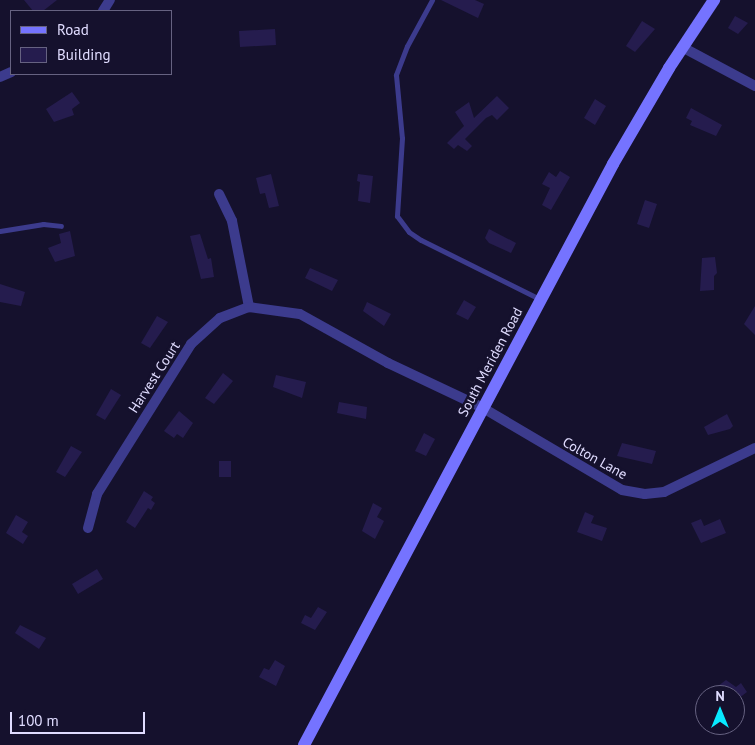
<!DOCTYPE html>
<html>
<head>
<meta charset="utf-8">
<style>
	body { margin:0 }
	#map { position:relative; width:755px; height:745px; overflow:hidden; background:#15112d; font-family:"PT Sans",sans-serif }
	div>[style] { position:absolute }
	.building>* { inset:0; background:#251c4e }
	.service>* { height:5px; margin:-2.5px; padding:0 2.5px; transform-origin:2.5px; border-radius:2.5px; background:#3c3b8d }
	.minor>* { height:10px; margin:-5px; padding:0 5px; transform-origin:5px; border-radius:5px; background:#3c3b8d }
	.secondary>* { height:12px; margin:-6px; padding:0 6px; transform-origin:6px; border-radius:6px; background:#7573ff }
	span { translate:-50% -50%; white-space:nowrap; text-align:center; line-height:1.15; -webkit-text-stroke:5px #15112d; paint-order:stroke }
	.street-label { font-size:14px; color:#e0dcff }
	.legend { position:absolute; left:10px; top:10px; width:162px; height:65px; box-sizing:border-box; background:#15112d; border:1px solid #666281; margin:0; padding:6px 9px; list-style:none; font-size:15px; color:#e0dcff }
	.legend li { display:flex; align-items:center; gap:10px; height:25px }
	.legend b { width:25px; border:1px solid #666281 }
	.north { position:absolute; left:695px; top:685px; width:50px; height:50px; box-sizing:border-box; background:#15112d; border:1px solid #666281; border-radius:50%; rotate:0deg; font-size:14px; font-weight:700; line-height:20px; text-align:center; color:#e0dcff }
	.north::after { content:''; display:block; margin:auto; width:18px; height:22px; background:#08eaff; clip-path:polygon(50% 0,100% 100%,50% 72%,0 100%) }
	.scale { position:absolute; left:10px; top:712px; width:135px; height:22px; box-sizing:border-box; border:2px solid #e0dcff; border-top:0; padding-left:6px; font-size:15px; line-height:18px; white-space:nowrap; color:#e0dcff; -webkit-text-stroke:4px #15112d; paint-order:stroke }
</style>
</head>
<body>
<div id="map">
	<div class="building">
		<i style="clip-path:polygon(24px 0,57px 0,43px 11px,33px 11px)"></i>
		<i style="clip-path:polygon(441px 0,475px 0,484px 4px,478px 18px)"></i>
		<i style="clip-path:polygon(735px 16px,748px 23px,738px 34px,728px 28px)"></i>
		<i style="clip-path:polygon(642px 21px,655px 29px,635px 52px,626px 46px)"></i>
		<i style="clip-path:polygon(275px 29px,276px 45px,240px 47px,239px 31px)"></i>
		<i style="clip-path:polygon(72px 92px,80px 103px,72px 109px,74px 115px,54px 122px,46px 109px)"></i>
		<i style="clip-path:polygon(497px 96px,509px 108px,497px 120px,492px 115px,486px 118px,465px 139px,472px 146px,467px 151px,458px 145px,454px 149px,447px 143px,464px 126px,455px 112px,469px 102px,474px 118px)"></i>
		<i style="clip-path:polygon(595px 99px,606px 106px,595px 125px,584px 118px)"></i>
		<i style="clip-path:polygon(691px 108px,722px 125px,716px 136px,690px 125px,692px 121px,686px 118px)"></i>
		<i style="clip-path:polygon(560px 171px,570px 177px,551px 210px,542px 205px,550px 188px,542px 184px,549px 172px,556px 177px)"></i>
		<i style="clip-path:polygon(271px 174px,279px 206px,269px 208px,265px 193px,260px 194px,256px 178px)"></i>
		<i style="clip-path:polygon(358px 174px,373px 176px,370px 203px,358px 201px,360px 182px,357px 181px)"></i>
		<i style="clip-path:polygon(645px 200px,657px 204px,649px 228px,637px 224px)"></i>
		<i style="clip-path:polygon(489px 229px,516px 243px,511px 253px,489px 243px,485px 238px)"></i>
		<i style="clip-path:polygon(70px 231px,75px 256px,55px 262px,48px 248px,61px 243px,59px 234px)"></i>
		<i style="clip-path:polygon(200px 234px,208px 259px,211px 258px,214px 277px,201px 279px,190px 236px)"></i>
		<i style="clip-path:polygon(715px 257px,717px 273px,714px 276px,714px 290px,700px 291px,702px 258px)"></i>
		<i style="clip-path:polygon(310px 268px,338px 280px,332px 291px,305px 278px)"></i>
		<i style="clip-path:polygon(0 284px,25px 292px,21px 306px,0 302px)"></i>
		<i style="clip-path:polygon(464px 300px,476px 307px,468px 320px,456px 314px)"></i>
		<i style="clip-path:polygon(367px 302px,391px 314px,384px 326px,363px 311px)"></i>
		<i style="clip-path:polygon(755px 306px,755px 335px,744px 324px)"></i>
		<i style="clip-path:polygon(157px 316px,168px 322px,150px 348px,141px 343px)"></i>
		<i style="clip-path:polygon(223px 373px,233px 381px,214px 404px,205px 398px)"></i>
		<i style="clip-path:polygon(276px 375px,306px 382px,302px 398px,273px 387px)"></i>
		<i style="clip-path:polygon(111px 389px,121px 395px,105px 420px,96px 415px)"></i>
		<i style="clip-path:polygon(339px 402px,367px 407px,366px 419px,337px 413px)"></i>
		<i style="clip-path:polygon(179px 411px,193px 423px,183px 438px,177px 434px,174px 438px,164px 431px)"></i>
		<i style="clip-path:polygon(727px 414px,733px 426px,730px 429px,708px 435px,704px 427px)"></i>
		<i style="clip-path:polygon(424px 433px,435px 439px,426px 456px,415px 451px)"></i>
		<i style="clip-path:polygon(622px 443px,656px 451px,652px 464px,617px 456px)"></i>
		<i style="clip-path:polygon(71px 446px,82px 452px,65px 477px,56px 472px)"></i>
		<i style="clip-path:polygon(219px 461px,231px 461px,231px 477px,219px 477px)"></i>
		<i style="clip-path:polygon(144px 491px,153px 497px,151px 500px,155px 503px,151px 510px,148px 508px,135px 528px,126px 522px)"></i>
		<i style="clip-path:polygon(373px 503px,382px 508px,377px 517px,384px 521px,375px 539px,362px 531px)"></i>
		<i style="clip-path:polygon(585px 512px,594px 516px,591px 523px,607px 528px,602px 541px,577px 532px)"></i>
		<i style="clip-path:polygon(16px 515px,28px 522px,22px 532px,28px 536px,23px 544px,6px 533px)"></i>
		<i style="clip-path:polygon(701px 519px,704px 526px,720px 519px,726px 533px,701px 543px,691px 523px)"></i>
		<i style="clip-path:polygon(97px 569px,103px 579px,78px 594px,72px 584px)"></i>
		<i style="clip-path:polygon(318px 607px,327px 612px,315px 630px,301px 623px,305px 615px,311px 618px)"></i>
		<i style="clip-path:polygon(20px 625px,46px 638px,39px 649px,15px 633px)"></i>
		<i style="clip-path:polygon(275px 660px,285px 666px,276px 686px,259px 677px,264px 668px,269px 670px)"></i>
		<i style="clip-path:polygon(726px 680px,736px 687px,741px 683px,747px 692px,735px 701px,735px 695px,706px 695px)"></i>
	</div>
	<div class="service">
		<i style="left:432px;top:0;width:52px;rotate:118.5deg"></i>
		<i style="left:407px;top:46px;width:31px;rotate:111deg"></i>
		<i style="left:396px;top:75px;width:63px;rotate:84.6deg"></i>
		<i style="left:402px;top:138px;width:78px;rotate:93.7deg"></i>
		<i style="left:397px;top:216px;width:20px;rotate:53deg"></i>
		<i style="left:409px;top:232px;width:14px;rotate:34deg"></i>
		<i style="left:421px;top:240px;width:133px;rotate:26.4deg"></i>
		<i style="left:0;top:231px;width:44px;rotate:-9.2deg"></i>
		<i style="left:43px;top:224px;width:18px;rotate:6deg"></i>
	</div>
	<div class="minor">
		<i style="left:103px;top:11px;width:13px;rotate:-58deg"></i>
		<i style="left:682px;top:47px;width:83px;rotate:28.1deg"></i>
		<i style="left:0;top:77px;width:12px;rotate:-24deg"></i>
		<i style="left:219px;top:194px;width:30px;rotate:64deg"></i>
		<i style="left:232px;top:221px;width:88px;rotate:78.8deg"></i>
		<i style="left:88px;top:528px;width:35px;rotate:-75deg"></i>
		<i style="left:97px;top:494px;width:177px;rotate:-57.9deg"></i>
		<i style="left:191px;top:344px;width:39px;rotate:-42deg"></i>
		<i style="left:220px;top:318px;width:31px;rotate:-21deg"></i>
		<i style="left:249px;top:307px;width:51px;rotate:7.8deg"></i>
		<i style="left:300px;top:314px;width:101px;rotate:29.1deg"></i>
		<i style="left:388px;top:363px;width:105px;rotate:25.3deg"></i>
		<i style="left:483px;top:408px;width:161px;rotate:30.5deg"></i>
		<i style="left:622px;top:490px;width:23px;rotate:10deg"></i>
		<i style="left:645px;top:494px;width:19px;rotate:-6deg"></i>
		<i style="left:664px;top:492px;width:101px;rotate:-25.8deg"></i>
	</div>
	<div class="secondary">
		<i style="left:304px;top:745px;width:658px;rotate:-61.99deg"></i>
		<i style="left:613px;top:164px;width:111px;rotate:-59.7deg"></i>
		<i style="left:669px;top:68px;width:82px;rotate:-56.5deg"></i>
	</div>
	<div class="street-label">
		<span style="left:490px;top:362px;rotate:-62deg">South Meriden Road</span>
		<span style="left:154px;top:377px;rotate:-57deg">Harvest Court</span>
		<span style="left:595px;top:458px;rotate:29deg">Colton Lane</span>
	</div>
	<ul class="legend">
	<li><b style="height:6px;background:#7573ff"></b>Road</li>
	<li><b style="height:14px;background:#251c4e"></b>Building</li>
	</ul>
	<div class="north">N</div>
	<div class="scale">100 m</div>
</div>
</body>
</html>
